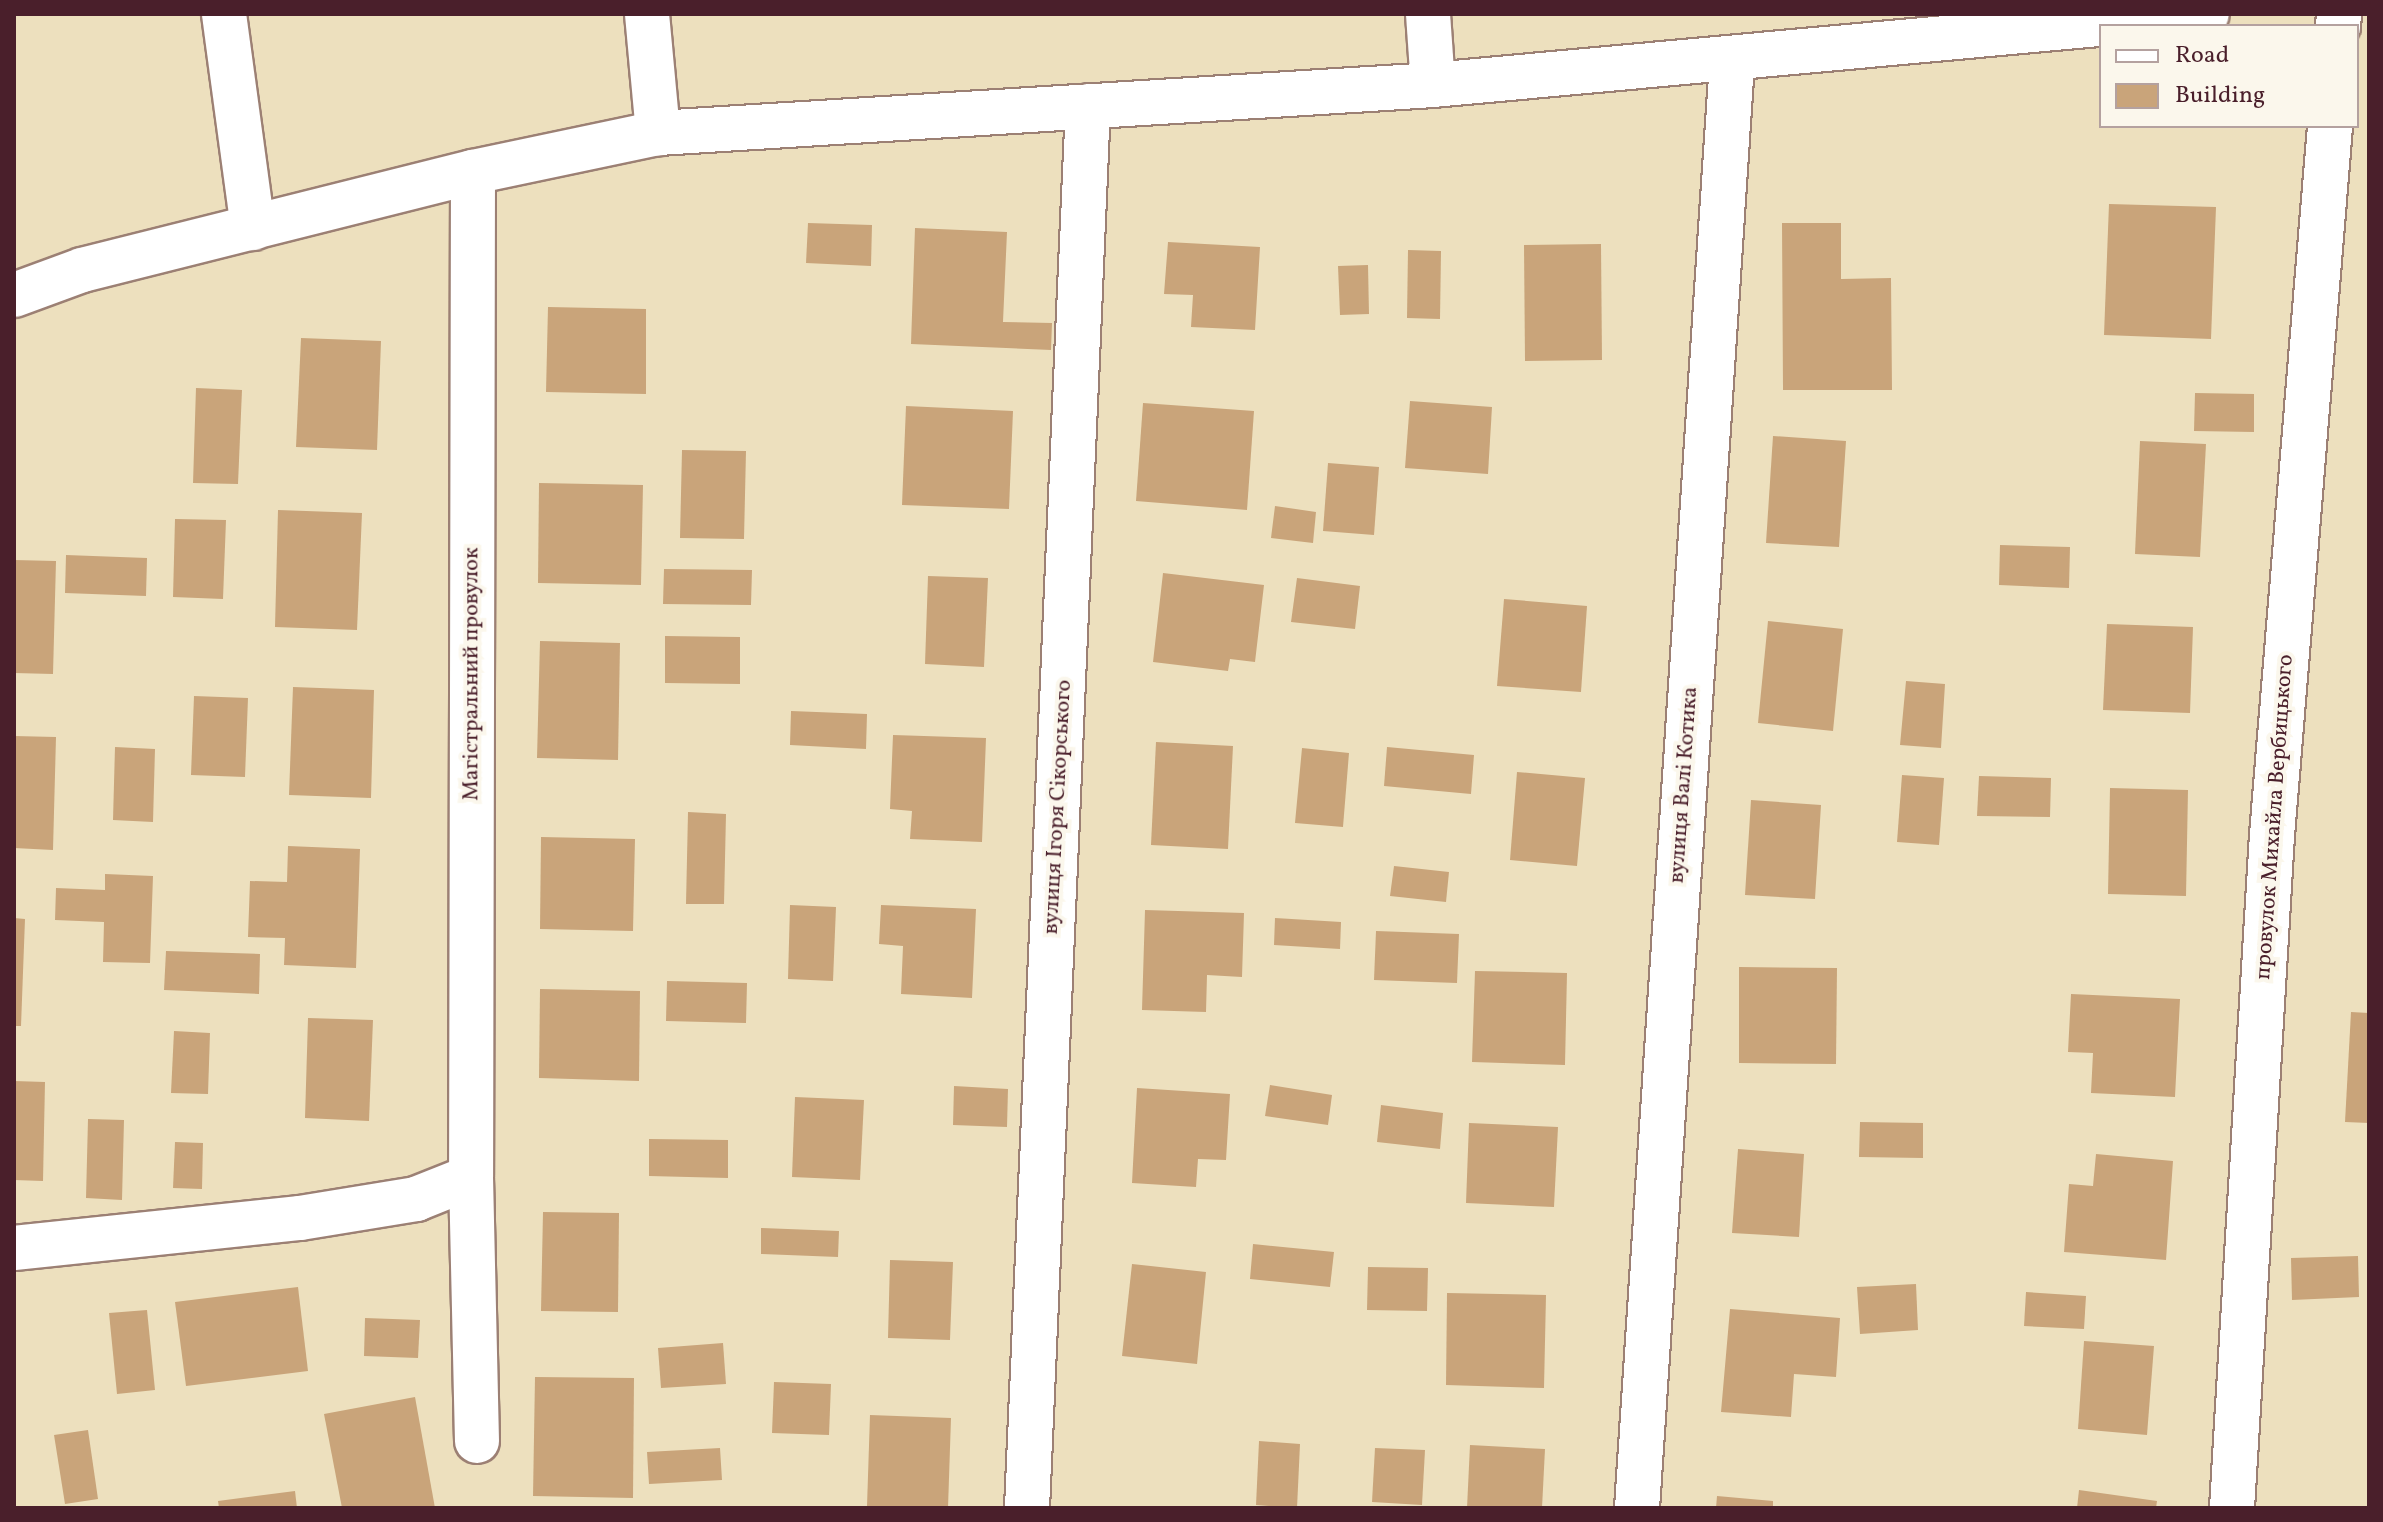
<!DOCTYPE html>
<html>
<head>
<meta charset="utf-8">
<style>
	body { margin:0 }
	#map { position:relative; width:2383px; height:1522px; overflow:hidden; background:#ede0be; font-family:Vollkorn,serif }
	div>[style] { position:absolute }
	.building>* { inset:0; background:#c9a47a }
	.roads { filter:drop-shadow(2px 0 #9c8074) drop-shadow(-2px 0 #9c8074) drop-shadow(0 2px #9c8074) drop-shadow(0 -2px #9c8074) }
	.minor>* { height:44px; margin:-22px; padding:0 22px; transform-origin:22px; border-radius:22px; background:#fff }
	span { translate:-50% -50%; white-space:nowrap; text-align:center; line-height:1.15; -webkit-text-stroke:8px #fbf7ec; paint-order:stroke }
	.street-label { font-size:22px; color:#4a1f2b }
	.frame { position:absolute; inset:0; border:16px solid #4a1f2b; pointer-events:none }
	.legend { position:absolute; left:2099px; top:24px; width:260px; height:104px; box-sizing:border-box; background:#fbf7ec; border:2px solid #b4a19f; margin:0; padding:10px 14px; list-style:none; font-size:24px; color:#4a1f2b }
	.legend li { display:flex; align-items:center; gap:16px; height:40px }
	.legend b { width:40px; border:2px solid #b4a19f }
</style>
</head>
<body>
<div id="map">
	<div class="building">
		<i style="clip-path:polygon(2109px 204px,2216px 207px,2211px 339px,2104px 335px)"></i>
		<i style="clip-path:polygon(808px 223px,872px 225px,871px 266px,806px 263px)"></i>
		<i style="clip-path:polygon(1782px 223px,1841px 223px,1841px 279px,1891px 278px,1892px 390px,1783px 390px)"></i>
		<i style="clip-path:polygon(915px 228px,1007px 232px,1003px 322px,1052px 323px,1051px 350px,911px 344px)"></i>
		<i style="clip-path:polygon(1168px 242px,1260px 247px,1255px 330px,1191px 327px,1193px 295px,1164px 294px)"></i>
		<i style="clip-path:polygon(1601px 244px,1602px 360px,1525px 361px,1524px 245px)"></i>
		<i style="clip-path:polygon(1408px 250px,1441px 251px,1440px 319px,1407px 318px)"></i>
		<i style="clip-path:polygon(1368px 265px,1369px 314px,1340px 315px,1338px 266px)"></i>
		<i style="clip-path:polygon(548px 307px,646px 309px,646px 394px,546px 392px)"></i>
		<i style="clip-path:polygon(301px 338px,381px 341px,377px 450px,296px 447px)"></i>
		<i style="clip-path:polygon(196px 388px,242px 390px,238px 484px,193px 483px)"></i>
		<i style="clip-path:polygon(2195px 393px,2254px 394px,2254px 432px,2194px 431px)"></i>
		<i style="clip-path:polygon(1410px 401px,1492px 407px,1488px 474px,1405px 468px)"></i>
		<i style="clip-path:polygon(1143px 403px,1254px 411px,1247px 510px,1136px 501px)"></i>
		<i style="clip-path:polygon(906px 406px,1013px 411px,1009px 509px,902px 505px)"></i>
		<i style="clip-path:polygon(1773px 436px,1846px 441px,1839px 547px,1766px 543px)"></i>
		<i style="clip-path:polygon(2140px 441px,2206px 444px,2200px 557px,2135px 554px)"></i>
		<i style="clip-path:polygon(682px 450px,746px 451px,744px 539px,680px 538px)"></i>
		<i style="clip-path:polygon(1328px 463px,1379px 467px,1374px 535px,1323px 531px)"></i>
		<i style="clip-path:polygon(539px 483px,643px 485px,641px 585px,538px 583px)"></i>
		<i style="clip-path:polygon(1275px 506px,1316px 512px,1313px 543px,1271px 538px)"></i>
		<i style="clip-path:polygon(278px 510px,362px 513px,357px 630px,275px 627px)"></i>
		<i style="clip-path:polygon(175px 519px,226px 520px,223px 599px,173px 597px)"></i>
		<i style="clip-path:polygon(2000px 545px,2070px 547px,2069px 588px,1999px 585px)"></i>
		<i style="clip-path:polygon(66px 555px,147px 558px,146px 596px,65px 593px)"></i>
		<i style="clip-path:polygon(14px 560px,56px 561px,53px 674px,14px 673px)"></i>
		<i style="clip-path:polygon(664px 569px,752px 570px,751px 605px,663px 604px)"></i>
		<i style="clip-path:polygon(1163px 573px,1264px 585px,1255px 662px,1230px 659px,1228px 671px,1153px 662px)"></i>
		<i style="clip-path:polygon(928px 576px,988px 578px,984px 667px,925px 664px)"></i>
		<i style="clip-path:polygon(1297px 578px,1360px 586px,1355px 629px,1291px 622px)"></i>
		<i style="clip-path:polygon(1504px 599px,1587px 606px,1581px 692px,1497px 686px)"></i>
		<i style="clip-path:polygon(1768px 621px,1843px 629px,1833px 731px,1758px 723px)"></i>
		<i style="clip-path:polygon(2107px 624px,2193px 627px,2190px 713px,2103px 710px)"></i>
		<i style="clip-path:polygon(665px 636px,740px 637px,740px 684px,665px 683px)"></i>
		<i style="clip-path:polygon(540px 641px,620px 643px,618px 760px,537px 758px)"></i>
		<i style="clip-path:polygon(1906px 681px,1945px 684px,1941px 748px,1900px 745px)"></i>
		<i style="clip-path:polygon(293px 687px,374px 690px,371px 798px,289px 795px)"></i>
		<i style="clip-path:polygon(194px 696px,248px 698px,245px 777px,191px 775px)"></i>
		<i style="clip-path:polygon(791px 711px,867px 714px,866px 749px,790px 745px)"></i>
		<i style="clip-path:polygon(893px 735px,986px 738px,982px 842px,910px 839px,912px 811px,890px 809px)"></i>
		<i style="clip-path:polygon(14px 736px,56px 737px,53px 850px,14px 848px)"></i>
		<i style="clip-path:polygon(1156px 742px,1233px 746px,1228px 849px,1151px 845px)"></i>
		<i style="clip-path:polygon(115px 747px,155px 749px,153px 822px,113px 820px)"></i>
		<i style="clip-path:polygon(1387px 747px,1474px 755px,1471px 794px,1384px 786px)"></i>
		<i style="clip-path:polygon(1302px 748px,1349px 753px,1343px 827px,1295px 823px)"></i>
		<i style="clip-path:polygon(1517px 772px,1585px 778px,1577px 866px,1510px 860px)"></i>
		<i style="clip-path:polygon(1902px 775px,1944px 778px,1939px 845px,1897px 842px)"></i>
		<i style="clip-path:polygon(1979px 776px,2051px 778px,2050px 817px,1977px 816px)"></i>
		<i style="clip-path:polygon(2110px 788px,2188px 790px,2186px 896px,2108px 894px)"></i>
		<i style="clip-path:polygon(1751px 800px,1821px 805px,1815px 899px,1745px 895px)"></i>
		<i style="clip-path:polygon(688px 812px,726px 814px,724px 904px,686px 904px)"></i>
		<i style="clip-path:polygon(541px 837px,635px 839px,633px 931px,540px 929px)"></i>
		<i style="clip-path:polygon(288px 846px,360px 849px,356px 968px,284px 965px,285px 938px,248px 937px,250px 881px,287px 882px)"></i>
		<i style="clip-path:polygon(1394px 866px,1449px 872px,1446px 902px,1390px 896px)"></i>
		<i style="clip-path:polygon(105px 874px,153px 876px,150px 963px,103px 962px,104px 922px,55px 920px,56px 888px,105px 890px)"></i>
		<i style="clip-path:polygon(790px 905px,836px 907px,833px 981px,788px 979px)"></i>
		<i style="clip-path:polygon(881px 905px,976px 909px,972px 998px,901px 994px,903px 946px,879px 944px)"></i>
		<i style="clip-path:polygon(1145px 910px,1244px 913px,1242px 977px,1207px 975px,1206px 1012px,1142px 1010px)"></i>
		<i style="clip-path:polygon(14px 918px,25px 919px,21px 1026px,14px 1026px)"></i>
		<i style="clip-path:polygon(1275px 918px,1341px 922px,1340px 949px,1274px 945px)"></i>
		<i style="clip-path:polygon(1376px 931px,1459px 934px,1457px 983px,1374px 980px)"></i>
		<i style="clip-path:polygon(166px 951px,260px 954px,259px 994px,164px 990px)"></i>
		<i style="clip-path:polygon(1739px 967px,1837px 968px,1836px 1064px,1739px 1063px)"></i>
		<i style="clip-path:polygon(1475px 971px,1567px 973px,1565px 1065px,1472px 1062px)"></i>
		<i style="clip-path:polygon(667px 981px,747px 983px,746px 1023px,666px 1021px)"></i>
		<i style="clip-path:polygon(540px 989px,640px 991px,639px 1081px,539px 1078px)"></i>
		<i style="clip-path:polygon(2071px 994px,2180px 999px,2175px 1097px,2091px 1093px,2093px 1053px,2068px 1052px)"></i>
		<i style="clip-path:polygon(2351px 1012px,2369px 1013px,2369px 1123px,2345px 1122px)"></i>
		<i style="clip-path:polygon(308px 1018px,373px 1020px,369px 1121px,305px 1118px)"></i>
		<i style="clip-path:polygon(174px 1031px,210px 1033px,208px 1094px,171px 1093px)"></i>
		<i style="clip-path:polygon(14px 1081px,45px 1082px,43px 1181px,14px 1180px)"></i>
		<i style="clip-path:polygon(1270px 1085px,1332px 1095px,1328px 1125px,1265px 1116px)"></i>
		<i style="clip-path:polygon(954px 1086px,1008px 1089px,1007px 1127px,953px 1125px)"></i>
		<i style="clip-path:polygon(1137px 1088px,1230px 1094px,1226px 1160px,1198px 1159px,1196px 1187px,1132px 1183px)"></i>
		<i style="clip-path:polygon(795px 1097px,864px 1100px,860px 1180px,792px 1177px)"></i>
		<i style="clip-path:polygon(1381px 1105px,1443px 1113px,1440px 1149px,1377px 1142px)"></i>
		<i style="clip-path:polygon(88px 1119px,124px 1120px,122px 1200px,86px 1198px)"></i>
		<i style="clip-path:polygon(1860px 1122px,1923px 1123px,1923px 1158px,1859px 1157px)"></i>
		<i style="clip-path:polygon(1469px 1123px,1558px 1127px,1554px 1207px,1466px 1203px)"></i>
		<i style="clip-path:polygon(649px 1139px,728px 1140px,728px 1178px,649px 1176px)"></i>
		<i style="clip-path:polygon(175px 1142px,203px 1143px,202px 1189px,173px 1188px)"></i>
		<i style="clip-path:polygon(1738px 1149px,1804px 1154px,1799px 1237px,1732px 1233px)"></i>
		<i style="clip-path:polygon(2096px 1154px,2173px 1161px,2166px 1260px,2064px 1252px,2069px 1184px,2093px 1186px)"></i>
		<i style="clip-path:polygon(543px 1212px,619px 1213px,618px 1312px,541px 1311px)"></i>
		<i style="clip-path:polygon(761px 1228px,839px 1231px,838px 1257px,761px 1254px)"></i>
		<i style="clip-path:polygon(1253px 1244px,1334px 1252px,1330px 1287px,1250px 1279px)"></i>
		<i style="clip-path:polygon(2358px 1256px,2359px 1297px,2292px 1300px,2291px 1258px)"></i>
		<i style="clip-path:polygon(890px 1260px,953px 1262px,950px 1340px,888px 1338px)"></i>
		<i style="clip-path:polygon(1132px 1264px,1206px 1272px,1197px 1364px,1122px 1356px)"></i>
		<i style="clip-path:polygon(1368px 1267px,1428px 1268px,1427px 1311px,1367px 1310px)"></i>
		<i style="clip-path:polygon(1916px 1284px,1918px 1330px,1860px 1334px,1857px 1287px)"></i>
		<i style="clip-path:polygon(298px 1287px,308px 1371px,186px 1386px,175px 1302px)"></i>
		<i style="clip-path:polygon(2026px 1292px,2086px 1296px,2084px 1329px,2024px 1326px)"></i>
		<i style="clip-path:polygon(1447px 1293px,1546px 1295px,1544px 1388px,1446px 1385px)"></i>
		<i style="clip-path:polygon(1730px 1309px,1840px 1318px,1836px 1377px,1794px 1374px,1791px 1417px,1721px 1412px)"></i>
		<i style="clip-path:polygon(147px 1310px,155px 1390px,117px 1394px,109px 1313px)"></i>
		<i style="clip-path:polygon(365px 1318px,420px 1320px,418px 1358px,364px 1356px)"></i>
		<i style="clip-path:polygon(2084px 1341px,2154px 1346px,2147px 1435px,2078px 1429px)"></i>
		<i style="clip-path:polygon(723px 1343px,726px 1384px,661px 1388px,658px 1348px)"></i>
		<i style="clip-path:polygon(535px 1377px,634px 1378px,633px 1498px,533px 1496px)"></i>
		<i style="clip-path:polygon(774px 1382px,831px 1384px,829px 1435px,772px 1433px)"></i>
		<i style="clip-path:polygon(415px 1397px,435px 1508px,342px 1508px,324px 1414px)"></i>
		<i style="clip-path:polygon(870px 1415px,951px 1418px,948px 1508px,867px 1506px)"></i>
		<i style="clip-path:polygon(88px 1430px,98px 1499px,65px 1504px,54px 1435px)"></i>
		<i style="clip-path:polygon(1259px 1441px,1300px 1444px,1297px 1508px,1256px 1505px)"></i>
		<i style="clip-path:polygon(1470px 1445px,1545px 1449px,1542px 1508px,1467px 1508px)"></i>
		<i style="clip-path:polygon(720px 1448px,722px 1480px,649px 1484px,647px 1452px)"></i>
		<i style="clip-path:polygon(1375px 1448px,1425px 1450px,1422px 1505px,1372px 1502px)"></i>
		<i style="clip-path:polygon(2079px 1490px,2157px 1501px,2156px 1508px,2077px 1508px)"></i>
		<i style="clip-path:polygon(295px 1491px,297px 1508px,219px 1508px,218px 1501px)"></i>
		<i style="clip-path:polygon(1717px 1496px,1773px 1501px,1773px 1508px,1716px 1508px)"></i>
	</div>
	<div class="roads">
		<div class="minor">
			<i style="left:224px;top:14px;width:216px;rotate:82.3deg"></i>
			<i style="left:647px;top:14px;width:120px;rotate:84.7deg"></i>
			<i style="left:1428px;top:14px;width:71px;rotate:86deg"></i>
			<i style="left:2338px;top:26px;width:12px;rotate:-85deg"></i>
			<i style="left:473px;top:172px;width:1005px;rotate:90.11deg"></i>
			<i style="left:471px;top:1177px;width:264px;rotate:88.7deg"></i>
			<i style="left:14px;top:295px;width:72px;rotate:-20.2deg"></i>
			<i style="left:82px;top:270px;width:403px;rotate:-14.1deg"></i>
			<i style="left:473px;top:172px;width:189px;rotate:-11.9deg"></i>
			<i style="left:658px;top:133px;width:776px;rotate:-3.54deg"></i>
			<i style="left:1433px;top:85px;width:777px;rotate:-5.24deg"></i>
			<i style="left:14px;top:1248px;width:288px;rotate:-6deg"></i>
			<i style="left:300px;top:1218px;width:118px;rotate:-9.3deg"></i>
			<i style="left:416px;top:1199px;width:59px;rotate:-21.8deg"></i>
			<i style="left:1027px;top:1508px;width:1403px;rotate:-87.51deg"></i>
			<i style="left:1637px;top:1508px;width:1450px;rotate:-86.24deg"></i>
			<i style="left:2232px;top:1508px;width:674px;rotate:-86.6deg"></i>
			<i style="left:2272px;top:835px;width:711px;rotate:-85.32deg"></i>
		</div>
	</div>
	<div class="street-label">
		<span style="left:472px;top:674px;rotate:-90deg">Магістральний провулок</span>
		<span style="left:1684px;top:785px;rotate:-86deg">вулиця Валі Котика</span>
		<span style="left:1058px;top:807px;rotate:-87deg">вулиця Ігоря Сікорського</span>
		<span style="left:2275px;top:817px;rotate:-86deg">провулок Михайла Вербицького</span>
	</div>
	<div class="frame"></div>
	<ul class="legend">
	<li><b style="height:10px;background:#fff"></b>Road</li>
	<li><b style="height:22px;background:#c9a47a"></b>Building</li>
	</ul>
</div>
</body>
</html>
